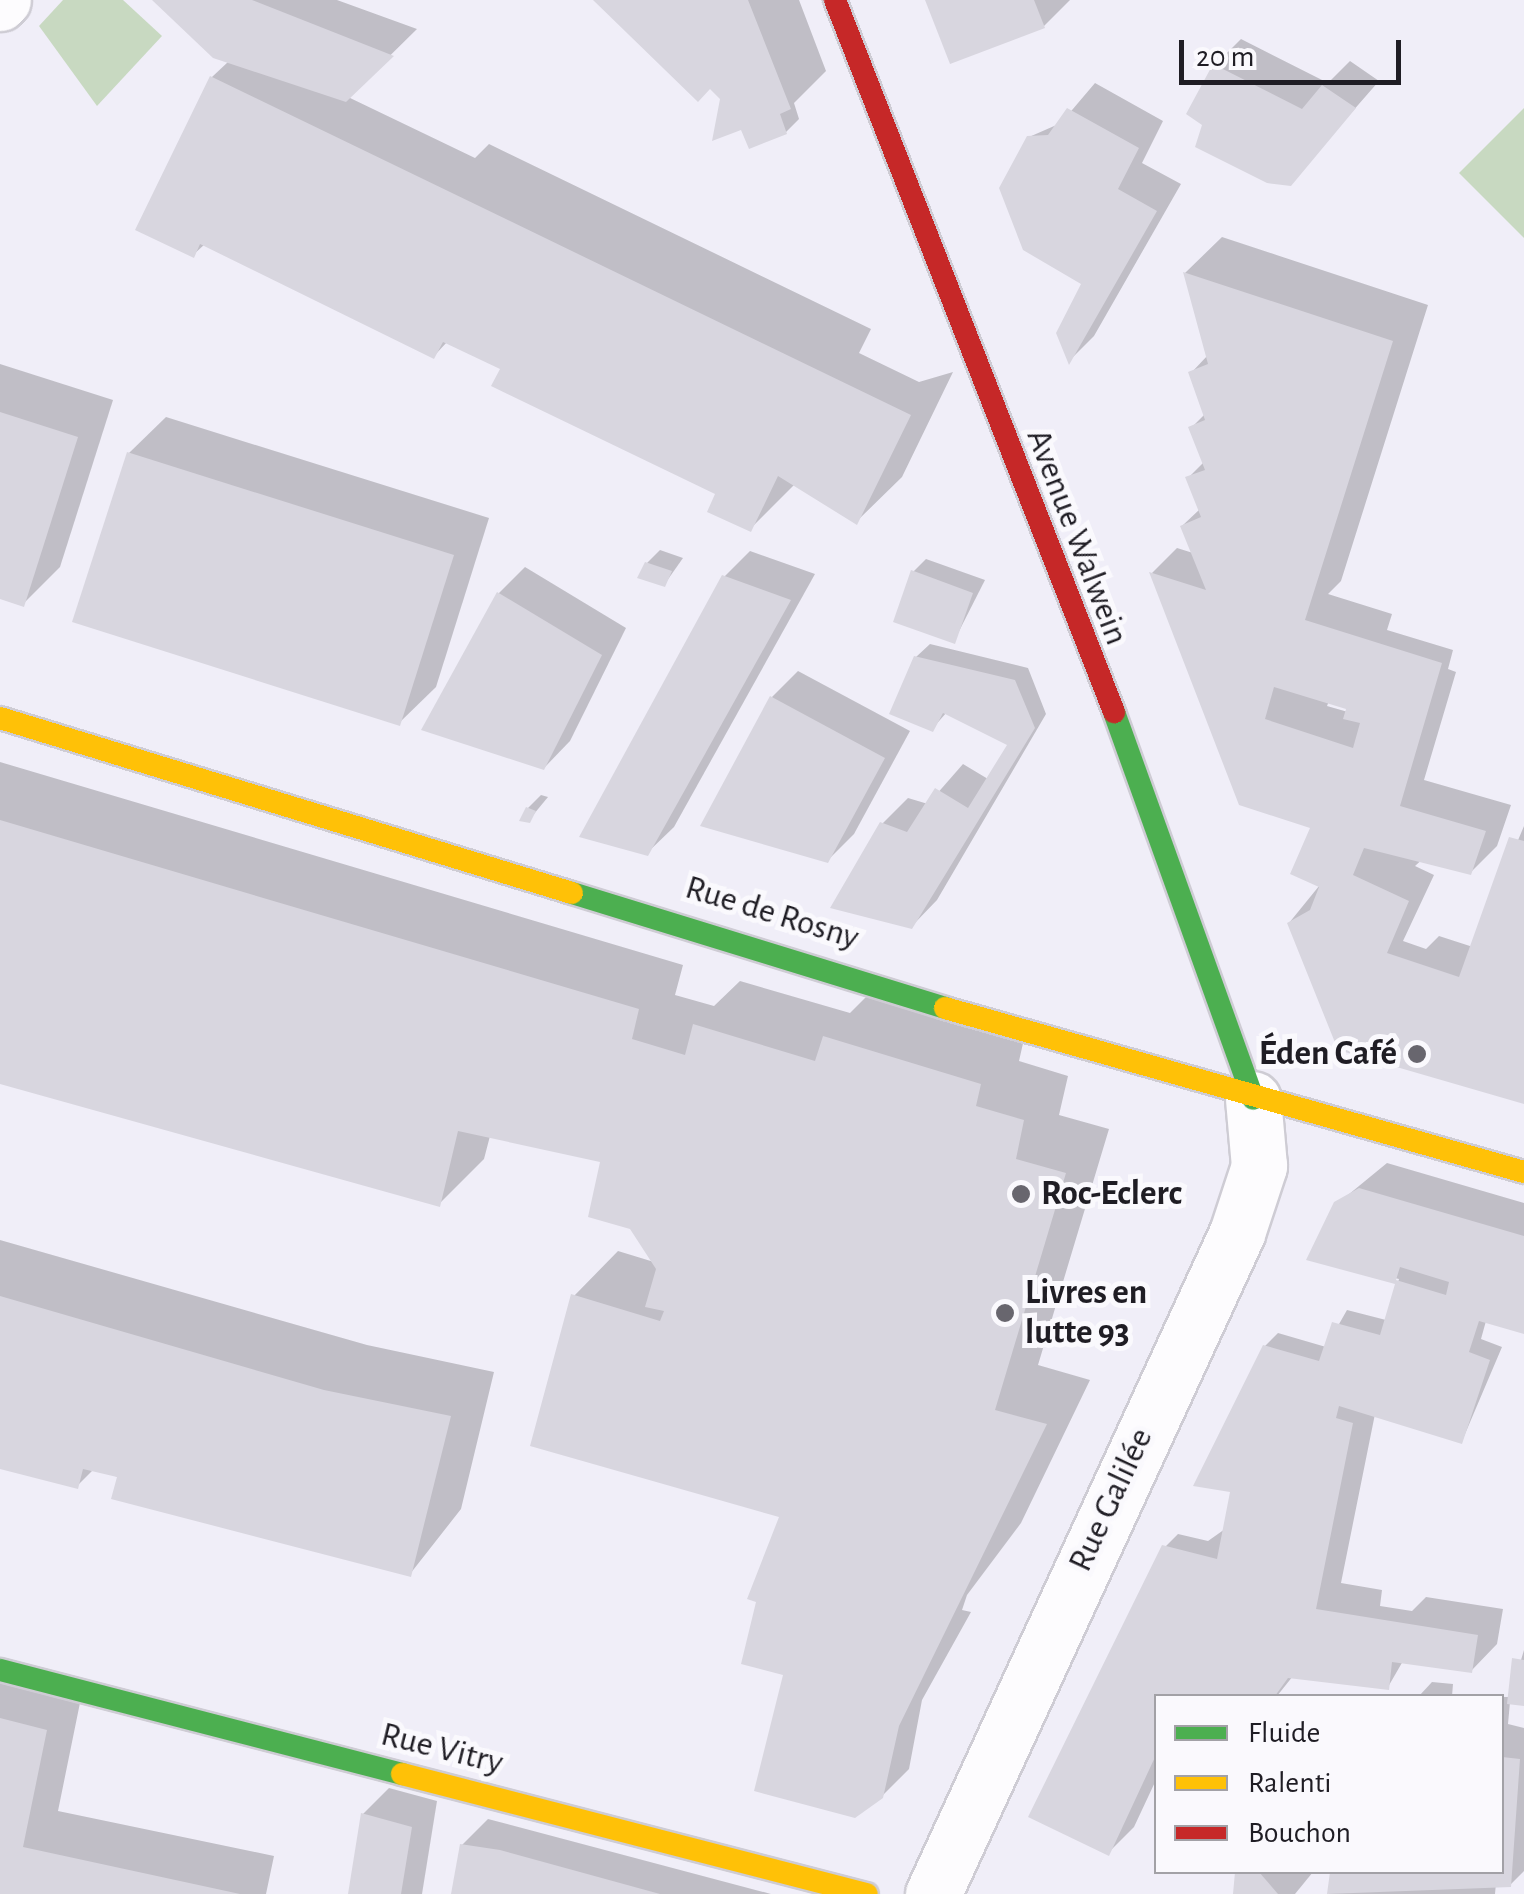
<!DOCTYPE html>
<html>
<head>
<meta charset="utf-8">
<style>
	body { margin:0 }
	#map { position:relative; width:1524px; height:1894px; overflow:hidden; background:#f0eef8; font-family:"Alegreya Sans",sans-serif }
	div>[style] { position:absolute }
	.green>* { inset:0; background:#c8d9c1 }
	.shadow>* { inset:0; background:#0003 }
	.building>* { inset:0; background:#d8d6df }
	.roads { filter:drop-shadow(2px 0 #ceccd4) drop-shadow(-2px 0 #ceccd4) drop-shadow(0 2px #ceccd4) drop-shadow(0 -2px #ceccd4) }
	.street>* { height:55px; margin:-27.5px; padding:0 27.5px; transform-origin:27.5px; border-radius:27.5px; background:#fdfcfe }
	.fast>* { height:22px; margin:-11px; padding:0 11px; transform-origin:11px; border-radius:11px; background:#4caf50 }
	.slow>* { height:22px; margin:-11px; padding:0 11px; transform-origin:11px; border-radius:11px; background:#ffc107 }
	.jam>* { height:22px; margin:-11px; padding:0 11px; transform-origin:11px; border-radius:11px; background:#c62828 }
	.dots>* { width:28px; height:28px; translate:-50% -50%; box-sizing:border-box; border:5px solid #faf9fd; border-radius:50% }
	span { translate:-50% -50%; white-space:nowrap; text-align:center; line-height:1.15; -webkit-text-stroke:10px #faf9fd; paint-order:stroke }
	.street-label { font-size:35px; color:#1f1d24 }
	.poi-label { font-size:35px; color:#1f1d24; font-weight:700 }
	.right { translate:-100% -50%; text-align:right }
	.left { translate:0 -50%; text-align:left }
	.legend { position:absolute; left:1154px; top:1694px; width:350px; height:180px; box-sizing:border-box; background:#faf9fd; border:2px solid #a2a1a6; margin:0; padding:12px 18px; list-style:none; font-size:30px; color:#1f1d24 }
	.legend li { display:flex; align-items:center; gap:20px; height:50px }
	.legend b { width:50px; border:2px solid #a2a1a6 }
	.scale { position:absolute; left:1179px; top:40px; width:222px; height:45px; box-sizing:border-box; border:5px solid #1f1d24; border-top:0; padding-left:12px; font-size:30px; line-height:35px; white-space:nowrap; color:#1f1d24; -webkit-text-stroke:8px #faf9fd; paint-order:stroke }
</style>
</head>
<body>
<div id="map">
	<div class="green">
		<i style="clip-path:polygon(63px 0,123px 0,162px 36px,97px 106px,39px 26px)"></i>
		<i style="clip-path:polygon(1524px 108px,1524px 238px,1459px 173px)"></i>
	</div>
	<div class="shadow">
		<i style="clip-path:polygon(155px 0,337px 0,417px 29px,348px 97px,475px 158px,489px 144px,871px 329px,859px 353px,919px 382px,953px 372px,902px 477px,857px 521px,795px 484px,750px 529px,718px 493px,503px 368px,448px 341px,434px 356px,205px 244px,193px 255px,212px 77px,229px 61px)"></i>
		<i style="clip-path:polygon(596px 0,799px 0,826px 71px,794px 103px,799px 119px,786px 132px,723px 98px)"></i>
		<i style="clip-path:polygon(928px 0,1070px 0,1044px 26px)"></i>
		<i style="clip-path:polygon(1241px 39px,1328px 83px,1350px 61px,1379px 81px,1290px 183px,1215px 65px)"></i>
		<i style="clip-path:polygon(1095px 83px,1163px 121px,1142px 163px,1181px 184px,1094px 336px,1070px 360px,1084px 283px,1029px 137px,1061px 123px)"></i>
		<i style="clip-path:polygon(evenodd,1222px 237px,1428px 305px,1341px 581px,1328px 594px,1392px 614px,1387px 630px,1453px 650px,1448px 669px,1456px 672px,1424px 780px,1511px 805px,1497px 846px,1471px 872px,1426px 856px,1415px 866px,1434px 875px,1403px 941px,1426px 949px,1439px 936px,1473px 947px,1524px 826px,1524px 1102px,1289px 923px,1328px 875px,1314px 826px,1152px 573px,1177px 548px,1193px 553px,1182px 526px,1200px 509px,1188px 478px,1204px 462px,1191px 428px,1206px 413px,1191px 373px,1208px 355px,1185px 273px,1222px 237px,1329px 701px,1350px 707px,1348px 712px,1327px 706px,1329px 701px)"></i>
		<i style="clip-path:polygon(0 364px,113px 400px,60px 567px,23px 604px,0 597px)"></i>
		<i style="clip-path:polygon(166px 417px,489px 518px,436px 687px,399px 723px,129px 453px)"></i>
		<i style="clip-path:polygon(660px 550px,683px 558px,664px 585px,647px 563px)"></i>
		<i style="clip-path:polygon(750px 551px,815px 574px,674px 827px,647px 853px,724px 577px)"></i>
		<i style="clip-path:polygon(926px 559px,985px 580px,954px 641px,913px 572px)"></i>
		<i style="clip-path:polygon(525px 567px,626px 628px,570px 741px,544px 768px,425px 729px,499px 593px)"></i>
		<i style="clip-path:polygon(930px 644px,1028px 668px,1046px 714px,937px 900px,911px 927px,882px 824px,908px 798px,928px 804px,963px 764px,988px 779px,1010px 744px,947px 712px,932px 729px,916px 657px)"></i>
		<i style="clip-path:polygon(798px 671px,910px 731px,854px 834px,828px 860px,772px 697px)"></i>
		<i style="clip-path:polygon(0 762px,683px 965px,675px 995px,714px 1006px,740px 981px,850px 1013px,870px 993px,1024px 1039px,1019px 1061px,1068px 1076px,1059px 1115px,1109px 1129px,1038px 1365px,1090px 1380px,1021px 1523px,967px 1595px,962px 1610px,971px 1612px,922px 1700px,909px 1769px,882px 1796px,786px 1673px,759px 1600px,750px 1597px,781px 1518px,574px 1296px,618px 1251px,654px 1262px,603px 1160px,490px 1136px,484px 1159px,439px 1204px,0 1082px)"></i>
		<i style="clip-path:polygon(541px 795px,548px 797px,529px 820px,528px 808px)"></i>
		<i style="clip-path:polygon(1387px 1163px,1524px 1203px,1524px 1332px,1486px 1321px,1481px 1339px,1502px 1347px,1462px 1441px,1375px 1414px,1341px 1583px,1382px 1590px,1380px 1606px,1412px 1611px,1426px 1597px,1503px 1609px,1497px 1644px,1471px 1671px,1403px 1661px,1388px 1687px,1293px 1676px,1277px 1696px,1156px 1696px,1156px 1780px,1134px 1827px,1108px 1853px,1165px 1547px,1178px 1534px,1208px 1541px,1225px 1529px,1265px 1346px,1278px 1333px,1326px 1347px,1347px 1310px,1386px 1320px,1399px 1279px,1309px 1258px,1337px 1204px)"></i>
		<i style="clip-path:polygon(0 1240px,367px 1345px,494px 1372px,461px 1509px,410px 1574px,94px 1469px,77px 1486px,0 1466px)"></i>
		<i style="clip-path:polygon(1524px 1650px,1524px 1703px,1510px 1702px,1508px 1724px,1524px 1728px,1524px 1871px,1510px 1885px,1496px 1883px,1495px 1894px,1329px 1894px,1333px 1872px,1502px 1872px,1502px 1697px,1510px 1697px)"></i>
		<i style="clip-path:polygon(0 1672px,82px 1693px,58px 1811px,274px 1856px,266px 1894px,0 1894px)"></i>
		<i style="clip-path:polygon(1432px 1682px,1453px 1684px,1452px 1696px,1419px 1696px)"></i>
		<i style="clip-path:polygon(1468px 1694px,1501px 1696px,1465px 1696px)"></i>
		<i style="clip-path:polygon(389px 1788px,437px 1801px,422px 1894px,351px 1894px,363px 1814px)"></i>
		<i style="clip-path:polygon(488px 1819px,771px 1894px,454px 1894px,462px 1845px)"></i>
		<i style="clip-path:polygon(1237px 1872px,1313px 1872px,1295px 1894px,1236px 1894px)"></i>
	</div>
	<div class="building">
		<i style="clip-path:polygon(152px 0,252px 0,394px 56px,346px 102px,213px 58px)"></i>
		<i style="clip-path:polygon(593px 0,748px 0,791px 109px,780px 114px,787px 134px,749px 149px,741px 130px,712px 141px,720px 99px,710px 89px,698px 102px)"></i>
		<i style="clip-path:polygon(925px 0,1034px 0,1045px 28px,950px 64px)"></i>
		<i style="clip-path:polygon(1213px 64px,1302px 109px,1322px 85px,1356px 108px,1291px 186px,1267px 183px,1195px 147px,1202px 125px,1186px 114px)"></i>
		<i style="clip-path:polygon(210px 76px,911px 415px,857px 525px,778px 476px,751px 532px,707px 512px,715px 494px,491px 386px,500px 369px,443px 342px,434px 359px,200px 244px,194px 258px,135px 230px)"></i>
		<i style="clip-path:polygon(1067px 108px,1139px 148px,1118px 189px,1157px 211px,1069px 365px,1056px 333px,1081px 284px,1023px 250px,999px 188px,1027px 136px,1048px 135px)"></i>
		<i style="clip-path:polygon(evenodd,1183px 272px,1393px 341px,1305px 620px,1442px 663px,1400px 806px,1486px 831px,1471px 875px,1364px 848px,1353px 875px,1409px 901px,1387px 953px,1459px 977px,1509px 837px,1524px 841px,1524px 1104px,1338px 1050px,1287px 923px,1310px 910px,1319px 887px,1290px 874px,1310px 828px,1239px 805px,1149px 572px,1206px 590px,1180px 526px,1201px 517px,1185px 477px,1205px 470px,1188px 427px,1205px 420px,1188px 372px,1208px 364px,1183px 272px,1274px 687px,1346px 709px,1343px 719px,1360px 723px,1353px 748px,1265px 719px,1274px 687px)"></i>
		<i style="clip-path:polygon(0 412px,78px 437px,24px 607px,0 599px)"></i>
		<i style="clip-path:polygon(127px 452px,454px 555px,400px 726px,72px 622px)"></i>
		<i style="clip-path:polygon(645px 562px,672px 571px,665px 587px,637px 578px)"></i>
		<i style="clip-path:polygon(911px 570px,973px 593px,955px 644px,893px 622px)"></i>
		<i style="clip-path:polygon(722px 575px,791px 600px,648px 856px,579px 837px)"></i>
		<i style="clip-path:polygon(497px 592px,602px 655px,544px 770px,421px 730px)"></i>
		<i style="clip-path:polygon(914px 656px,1015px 680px,1035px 728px,912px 929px,830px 908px,880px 822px,907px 832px,935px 788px,968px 808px,1007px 745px,943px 713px,933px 732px,889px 714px)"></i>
		<i style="clip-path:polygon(770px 696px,885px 758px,828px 863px,700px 826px)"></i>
		<i style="clip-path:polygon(526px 807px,536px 811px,530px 823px,519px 821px)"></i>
		<i style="clip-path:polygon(0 820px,639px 1009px,632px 1039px,685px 1055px,693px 1024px,815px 1061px,823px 1036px,981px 1084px,976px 1106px,1024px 1120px,1016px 1159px,1066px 1173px,995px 1410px,1047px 1424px,899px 1726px,883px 1798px,855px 1818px,754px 1791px,783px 1675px,741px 1664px,756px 1602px,747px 1599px,779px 1517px,530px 1446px,571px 1294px,660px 1321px,664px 1311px,645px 1307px,656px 1269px,630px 1229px,588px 1217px,600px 1162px,458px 1131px,440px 1207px,0 1084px)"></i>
		<i style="clip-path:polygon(evenodd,1359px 1188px,1524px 1236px,1524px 1334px,1479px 1321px,1469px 1352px,1490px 1360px,1462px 1444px,1339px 1406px,1336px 1418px,1353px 1423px,1316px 1609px,1478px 1635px,1472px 1673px,1392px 1662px,1389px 1690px,1288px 1678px,1275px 1696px,1156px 1696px,1156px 1755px,1109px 1856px,1028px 1817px,1162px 1545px,1217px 1559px,1230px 1492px,1193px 1486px,1263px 1345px,1319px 1361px,1332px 1322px,1380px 1335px,1395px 1284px,1306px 1260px,1334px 1202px,1359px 1188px,1400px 1267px,1449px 1282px,1446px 1295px,1396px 1280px,1400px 1267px)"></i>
		<i style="clip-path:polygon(0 1296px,324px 1390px,451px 1416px,411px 1577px,111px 1499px,117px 1477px,83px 1469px,78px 1489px,0 1469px)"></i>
		<i style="clip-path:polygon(1512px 1658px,1524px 1660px,1524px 1706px,1507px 1704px)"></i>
		<i style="clip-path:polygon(0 1718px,47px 1730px,23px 1847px,240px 1894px,0 1894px)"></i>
		<i style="clip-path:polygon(1502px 1757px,1520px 1759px,1511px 1887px,1327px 1894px,1330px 1872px,1502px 1872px)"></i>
		<i style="clip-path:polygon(361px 1813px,412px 1827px,401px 1894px,348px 1894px)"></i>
		<i style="clip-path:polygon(460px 1844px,500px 1850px,660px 1894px,451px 1894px)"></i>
		<i style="clip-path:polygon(1235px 1872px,1259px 1872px,1278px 1894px,1233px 1894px)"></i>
	</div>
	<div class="roads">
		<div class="street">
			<i style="left:0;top:3px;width:4px;rotate:-45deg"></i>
			<i style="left:933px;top:1894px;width:728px;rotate:-65.3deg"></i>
			<i style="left:1237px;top:1233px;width:71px;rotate:-71.8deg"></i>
			<i style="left:1259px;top:1166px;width:67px;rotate:-95.1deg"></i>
		</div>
		<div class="fast">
			<i style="left:1114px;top:712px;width:411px;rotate:70.2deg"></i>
			<i style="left:572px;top:893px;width:390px;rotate:17.1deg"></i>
			<i style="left:0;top:1670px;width:415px;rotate:14.5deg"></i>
		</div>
		<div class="slow">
			<i style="left:0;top:718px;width:598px;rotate:17.01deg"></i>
			<i style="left:945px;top:1008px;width:602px;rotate:15.81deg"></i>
			<i style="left:402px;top:1774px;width:480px;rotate:14.5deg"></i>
		</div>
		<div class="jam">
			<i style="left:835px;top:0;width:765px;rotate:68.6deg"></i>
		</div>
	</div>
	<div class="dots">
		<i style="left:1417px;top:1054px;background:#68666e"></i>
		<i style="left:1021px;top:1194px;background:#68666e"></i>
		<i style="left:1005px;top:1313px;background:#68666e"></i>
	</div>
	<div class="street-label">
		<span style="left:1077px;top:537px;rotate:69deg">Avenue Walwein</span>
		<span style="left:772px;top:913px;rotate:17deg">Rue de Rosny</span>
		<span style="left:1111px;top:1500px;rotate:-65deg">Rue Galilée</span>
		<span style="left:442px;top:1749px;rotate:14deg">Rue Vitry</span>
	</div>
	<div class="poi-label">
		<span class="right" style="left:1397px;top:1054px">Éden Café</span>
		<span class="left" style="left:1041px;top:1194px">Roc-Eclerc</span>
		<span class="left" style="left:1025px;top:1313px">Livres en<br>lutte 93</span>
	</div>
	<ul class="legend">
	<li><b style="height:12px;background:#4caf50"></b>Fluide</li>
	<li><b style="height:12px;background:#ffc107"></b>Ralenti</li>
	<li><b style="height:12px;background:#c62828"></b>Bouchon</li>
	</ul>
	<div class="scale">20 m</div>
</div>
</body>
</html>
